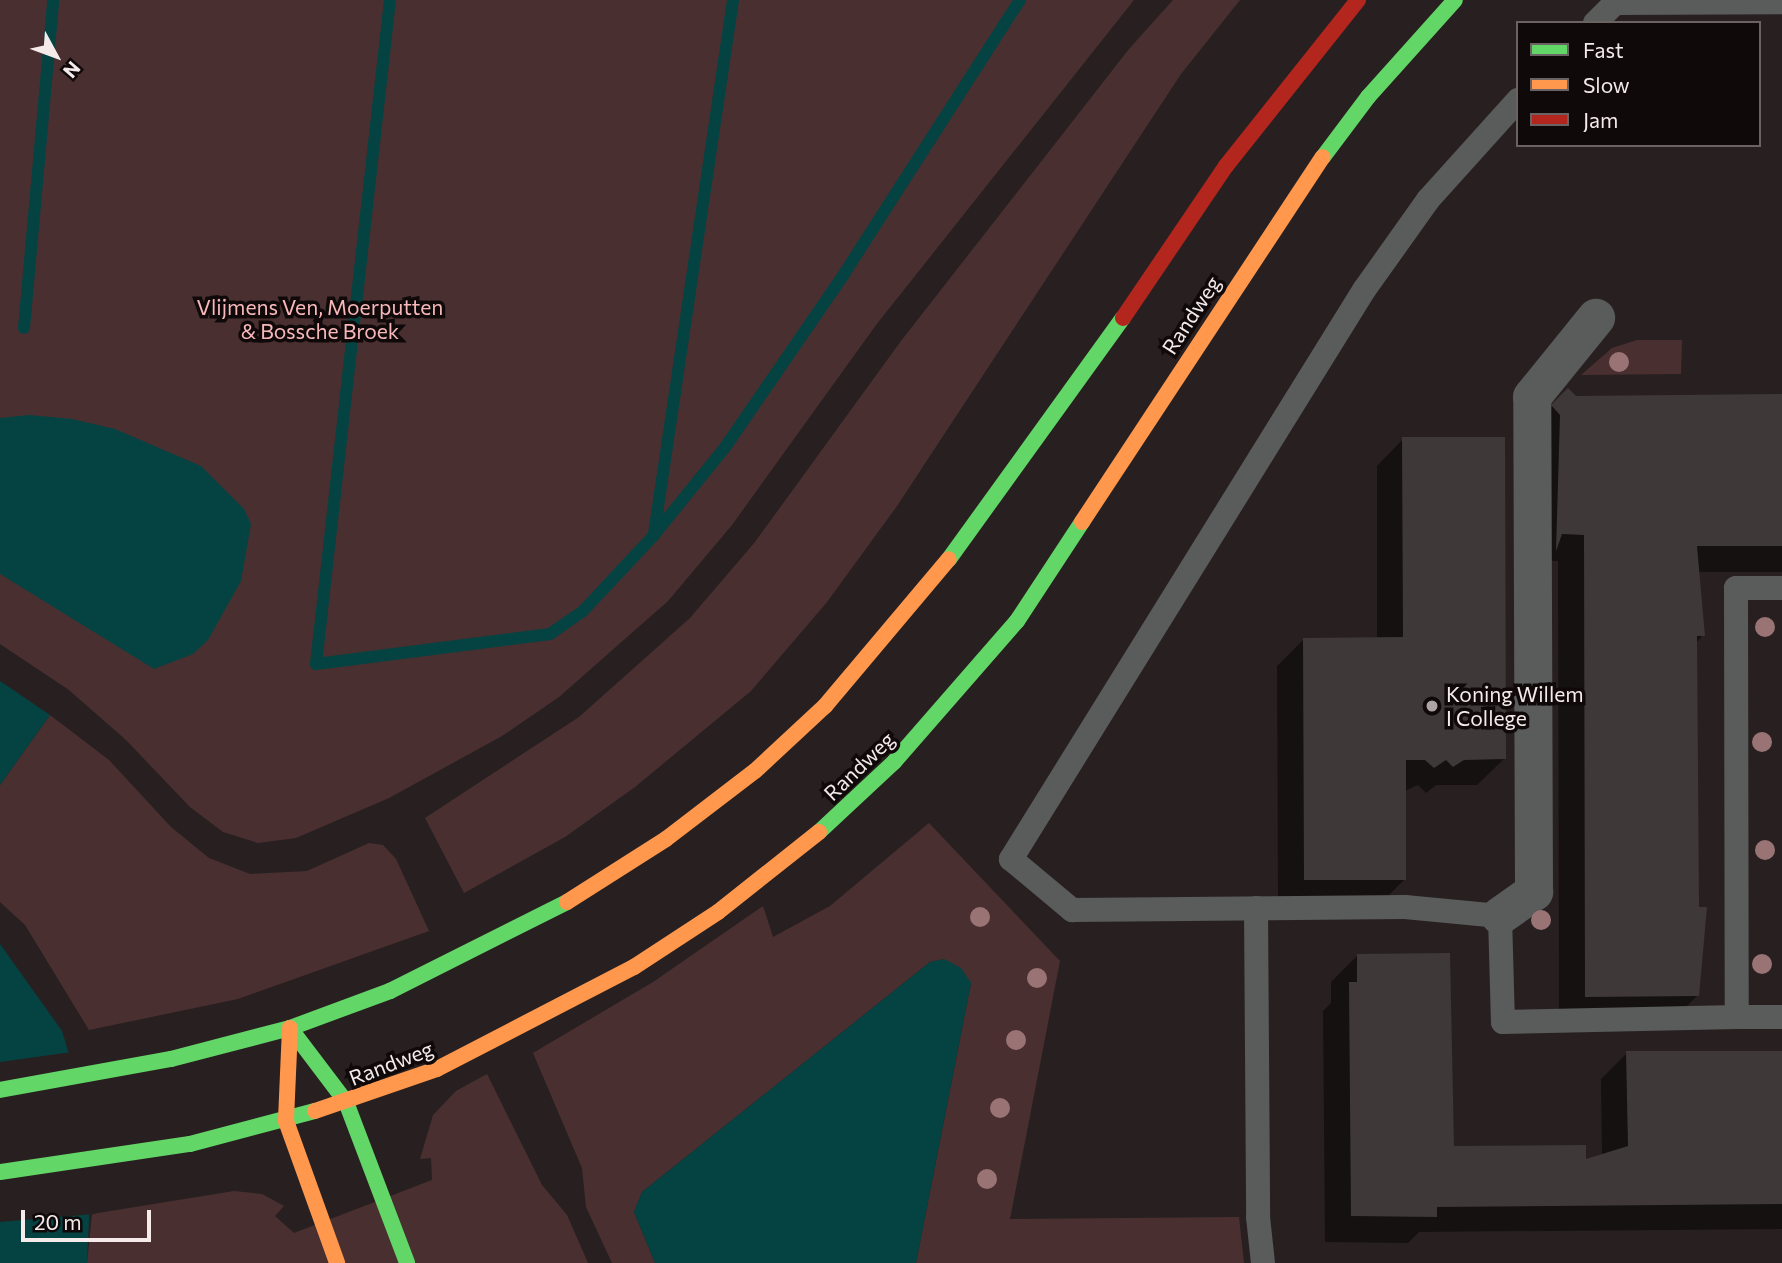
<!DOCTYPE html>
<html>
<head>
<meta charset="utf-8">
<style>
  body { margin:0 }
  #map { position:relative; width:1782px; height:1263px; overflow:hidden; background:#282020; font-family:Commissioner,sans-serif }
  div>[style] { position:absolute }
  .green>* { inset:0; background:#4a2f30 }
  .water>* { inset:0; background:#044342 }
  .pier>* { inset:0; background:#282020 }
  .shadow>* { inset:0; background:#0007 }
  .stream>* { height:12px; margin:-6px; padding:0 6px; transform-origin:6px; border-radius:6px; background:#044342 }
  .building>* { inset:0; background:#3f3838 }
  .lane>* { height:24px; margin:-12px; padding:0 12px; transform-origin:12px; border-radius:12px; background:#5a5b5b }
  .street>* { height:38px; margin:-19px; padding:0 19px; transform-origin:19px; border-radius:19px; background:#5a5b5b }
  .fast>* { height:16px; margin:-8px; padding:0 8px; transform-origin:8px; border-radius:8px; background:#63d668 }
  .slow>* { height:16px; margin:-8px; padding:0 8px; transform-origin:8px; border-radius:8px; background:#ff974d }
  .jam>* { height:16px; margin:-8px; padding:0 8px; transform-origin:8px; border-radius:8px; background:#b3261e }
  .trees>* { width:20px; height:20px; margin:-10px; border-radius:50%; background:#9a7475 }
  .dots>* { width:19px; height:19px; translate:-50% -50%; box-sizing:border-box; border:4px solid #0f0909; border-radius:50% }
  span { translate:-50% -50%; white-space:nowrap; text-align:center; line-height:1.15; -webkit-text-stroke:7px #0f0909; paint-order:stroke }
  .park-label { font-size:21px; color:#f8b8ba }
  .street-label { font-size:21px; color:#f5ebeb }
  .poi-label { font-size:21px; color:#f5ebeb }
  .left { translate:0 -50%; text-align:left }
  .legend { position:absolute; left:1516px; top:21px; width:245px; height:126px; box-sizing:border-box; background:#0f0909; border:2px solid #6b6363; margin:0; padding:9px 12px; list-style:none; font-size:21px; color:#f5ebeb }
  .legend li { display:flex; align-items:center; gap:14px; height:35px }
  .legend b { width:35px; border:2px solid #6b6363 }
  .north { position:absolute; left:21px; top:21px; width:70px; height:70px; -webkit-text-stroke:5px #0f0909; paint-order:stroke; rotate:131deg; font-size:19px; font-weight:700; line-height:28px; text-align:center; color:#f5ebeb }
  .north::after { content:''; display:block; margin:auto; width:24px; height:32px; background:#f5ebeb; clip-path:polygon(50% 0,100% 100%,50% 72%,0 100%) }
  .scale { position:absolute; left:21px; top:1210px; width:130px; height:32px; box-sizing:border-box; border:4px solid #f5ebeb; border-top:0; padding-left:9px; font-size:21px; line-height:24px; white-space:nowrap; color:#f5ebeb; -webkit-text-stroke:5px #0f0909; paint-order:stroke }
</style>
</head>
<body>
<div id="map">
  <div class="green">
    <div style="clip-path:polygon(0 0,1134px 0,876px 325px,732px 525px,668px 601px,559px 697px,502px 736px,389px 798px,296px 838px,258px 843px,223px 832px,190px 807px,126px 740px,69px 690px,0 644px)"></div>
    <div style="clip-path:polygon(1173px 0,1240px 0,1181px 74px,897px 506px,827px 602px,751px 691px,635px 787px,565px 837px,464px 893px,425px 818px,579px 717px,690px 618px,755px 542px,901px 341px,1129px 49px)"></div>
    <div style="clip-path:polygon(1637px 340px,1682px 340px,1681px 374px,1581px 375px,1612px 348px)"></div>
    <div style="clip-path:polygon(50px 715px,109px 760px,171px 827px,209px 858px,250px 874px,307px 871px,369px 843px,383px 845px,396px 859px,429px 931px,238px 999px,89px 1030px,25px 925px,0 902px,0 785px)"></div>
    <div style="clip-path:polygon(929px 823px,1060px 961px,1010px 1219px,1239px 1217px,1244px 1263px,916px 1263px,971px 983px,944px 959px,930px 962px,642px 1192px,634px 1212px,655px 1263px,612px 1263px,586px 1207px,582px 1168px,533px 1053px,653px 982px,763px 906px,773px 937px,830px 906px)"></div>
    <div style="clip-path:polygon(487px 1074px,542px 1185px,567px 1215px,588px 1263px,87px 1263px,92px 1214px,234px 1191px,262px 1194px,284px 1206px,275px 1216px,294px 1233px,432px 1180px,431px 1158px,420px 1159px,433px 1115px,456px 1091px)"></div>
  </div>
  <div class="water">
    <div style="clip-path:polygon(29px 415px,72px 419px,115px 429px,201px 466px,244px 509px,251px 524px,241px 581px,208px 640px,193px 654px,154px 669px,0 574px,0 418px)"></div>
    <div style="clip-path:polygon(0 681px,50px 715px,0 785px)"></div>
    <div style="clip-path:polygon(0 944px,62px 1031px,93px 1132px,87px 1263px,0 1263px)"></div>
    <div style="clip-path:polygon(944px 959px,961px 968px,971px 983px,916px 1263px,655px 1263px,634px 1212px,642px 1192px,930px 962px)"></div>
  </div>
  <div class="pier">
    <div style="clip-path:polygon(72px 1052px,97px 1131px,95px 1214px,0 1222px,0 1062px)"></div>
  </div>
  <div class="shadow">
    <div style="clip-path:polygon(1568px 390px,1575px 397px,1782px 396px,1782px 572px,1697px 572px,1703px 635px,1696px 643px,1698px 995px,1671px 1022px,1559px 1023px,1558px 561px,1533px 560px,1525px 433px)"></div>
    <div style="clip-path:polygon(1403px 439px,1504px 759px,1477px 785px,1436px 785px,1426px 793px,1418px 785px,1405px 791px,1405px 879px,1378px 906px,1278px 906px,1277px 666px,1304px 639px,1377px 639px,1377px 466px)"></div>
    <div style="clip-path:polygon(1357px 956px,1452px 1148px,1584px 1162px,1602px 1156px,1601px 1079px,1627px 1053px,1782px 1052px,1782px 1229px,1419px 1232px,1408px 1243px,1325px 1242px,1323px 1011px,1331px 1003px,1331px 982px)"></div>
  </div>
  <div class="stream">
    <div style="left:390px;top:0;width:668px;rotate:96.36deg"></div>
    <div style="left:316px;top:664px;width:236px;rotate:-7.3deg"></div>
    <div style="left:550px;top:634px;width:40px;rotate:-34.9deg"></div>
    <div style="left:583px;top:611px;width:104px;rotate:-46.9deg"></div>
    <div style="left:654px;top:535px;width:114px;rotate:-51deg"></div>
    <div style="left:726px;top:446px;width:209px;rotate:-55.5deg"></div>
    <div style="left:844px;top:274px;width:326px;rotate:-57.3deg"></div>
    <div style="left:24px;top:328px;width:329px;rotate:-84.9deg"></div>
    <div style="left:654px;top:534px;width:540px;rotate:-81.58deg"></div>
  </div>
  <div class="building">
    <div style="clip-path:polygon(1568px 388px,1576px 396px,1782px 394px,1782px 546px,1697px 546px,1705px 636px,1697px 636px,1699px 907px,1707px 907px,1699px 996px,1585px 997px,1584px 535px,1562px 534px,1556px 551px,1560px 415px,1551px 405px)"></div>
    <div style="clip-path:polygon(1402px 437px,1505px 437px,1506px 759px,1464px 760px,1453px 767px,1446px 760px,1434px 768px,1425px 760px,1406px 760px,1406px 880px,1304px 880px,1303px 638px,1403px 637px)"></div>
    <div style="clip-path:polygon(1450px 953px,1454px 1146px,1586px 1145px,1586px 1159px,1628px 1146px,1626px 1051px,1782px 1051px,1782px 1204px,1437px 1207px,1437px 1217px,1351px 1216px,1349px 982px,1357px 982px,1357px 954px)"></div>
  </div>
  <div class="lane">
    <div style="left:1595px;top:23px;width:28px;rotate:-45deg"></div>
    <div style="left:1615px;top:3px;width:167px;rotate:-0.3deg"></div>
    <div style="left:1518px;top:100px;width:135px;rotate:132deg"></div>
    <div style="left:1428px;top:200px;width:110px;rotate:125.4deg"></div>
    <div style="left:1364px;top:290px;width:670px;rotate:121.81deg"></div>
    <div style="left:1011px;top:859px;width:80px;rotate:39.9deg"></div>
    <div style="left:1072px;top:910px;width:333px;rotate:-0.5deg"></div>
    <div style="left:1405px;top:907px;width:95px;rotate:5.4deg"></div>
    <div style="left:1500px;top:916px;width:106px;rotate:88.4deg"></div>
    <div style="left:1503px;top:1022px;width:234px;rotate:-1.2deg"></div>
    <div style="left:1782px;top:588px;width:46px;rotate:180deg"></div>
    <div style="left:1736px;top:588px;width:429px;rotate:89.9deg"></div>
    <div style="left:1737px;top:1017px;width:45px"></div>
    <div style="left:1256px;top:908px;width:309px;rotate:89.6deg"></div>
    <div style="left:1258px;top:1217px;width:46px;rotate:83.8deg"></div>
  </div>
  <div class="street">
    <div style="left:1500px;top:916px;width:42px;rotate:-35.2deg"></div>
    <div style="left:1534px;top:892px;width:495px;rotate:-90.2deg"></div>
    <div style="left:1532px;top:397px;width:102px;rotate:-51deg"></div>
  </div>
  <div class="fast">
    <div style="left:1323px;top:157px;width:75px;rotate:-53.1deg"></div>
    <div style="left:1368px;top:97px;width:130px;rotate:-48.1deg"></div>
    <div style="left:949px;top:559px;width:297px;rotate:-54.2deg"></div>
    <div style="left:819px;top:832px;width:103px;rotate:-43deg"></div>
    <div style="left:894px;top:762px;width:187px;rotate:-48.9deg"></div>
    <div style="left:1017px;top:621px;width:118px;rotate:-56.7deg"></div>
    <div style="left:290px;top:1028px;width:93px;rotate:52.9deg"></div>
    <div style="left:346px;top:1102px;width:172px;rotate:69.2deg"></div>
    <div style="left:0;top:1090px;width:174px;rotate:-10.3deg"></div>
    <div style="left:171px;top:1059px;width:123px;rotate:-14.6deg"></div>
    <div style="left:290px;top:1028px;width:107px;rotate:-20.3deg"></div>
    <div style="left:390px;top:991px;width:198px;rotate:-26.7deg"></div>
    <div style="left:0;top:1172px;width:192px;rotate:-8.4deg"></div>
    <div style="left:190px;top:1144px;width:129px;rotate:-14.8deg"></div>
  </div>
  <div class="slow">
    <div style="left:1082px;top:522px;width:437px;rotate:-56.6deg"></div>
    <div style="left:567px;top:902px;width:117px;rotate:-32.5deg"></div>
    <div style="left:666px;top:839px;width:112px;rotate:-37.4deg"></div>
    <div style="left:755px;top:771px;width:96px;rotate:-42.9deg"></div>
    <div style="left:825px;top:706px;width:192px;rotate:-49.9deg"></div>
    <div style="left:290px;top:1028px;width:93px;rotate:92.5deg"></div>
    <div style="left:286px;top:1121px;width:151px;rotate:70.2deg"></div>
    <div style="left:315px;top:1111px;width:129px;rotate:-19deg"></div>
    <div style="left:437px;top:1069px;width:222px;rotate:-27.4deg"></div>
    <div style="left:634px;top:967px;width:100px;rotate:-33.2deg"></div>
    <div style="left:718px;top:912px;width:129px;rotate:-38.4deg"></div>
  </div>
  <div class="jam">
    <div style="left:1123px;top:318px;width:184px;rotate:-55.9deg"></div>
    <div style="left:1226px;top:166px;width:212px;rotate:-51.5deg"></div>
  </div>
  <div class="trees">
    <div style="left:1619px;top:362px"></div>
    <div style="left:1765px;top:627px"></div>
    <div style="left:1762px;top:742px"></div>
    <div style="left:1765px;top:850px"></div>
    <div style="left:980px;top:917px"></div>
    <div style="left:1541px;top:920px"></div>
    <div style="left:1762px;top:964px"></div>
    <div style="left:1037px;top:978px"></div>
    <div style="left:1016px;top:1040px"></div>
    <div style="left:1000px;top:1108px"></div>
    <div style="left:987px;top:1179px"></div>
  </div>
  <div class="dots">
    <div style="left:1432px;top:706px;background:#ada4a4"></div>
  </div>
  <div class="park-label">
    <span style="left:320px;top:319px">Vlijmens Ven, Moerputten<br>&amp; Bossche Broek</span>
  </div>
  <div class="street-label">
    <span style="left:1191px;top:315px;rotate:-57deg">Randweg</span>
    <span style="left:859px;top:766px;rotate:-44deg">Randweg</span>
    <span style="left:391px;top:1063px;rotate:-21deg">Randweg</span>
  </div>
  <div class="poi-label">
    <span class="left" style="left:1446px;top:706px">Koning Willem<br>I College</span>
  </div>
  <ul class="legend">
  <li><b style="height:9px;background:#63d668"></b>Fast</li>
  <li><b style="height:9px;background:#ff974d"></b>Slow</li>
  <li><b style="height:9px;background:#b3261e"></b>Jam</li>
  </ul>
  <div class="north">N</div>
  <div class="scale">20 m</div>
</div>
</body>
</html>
